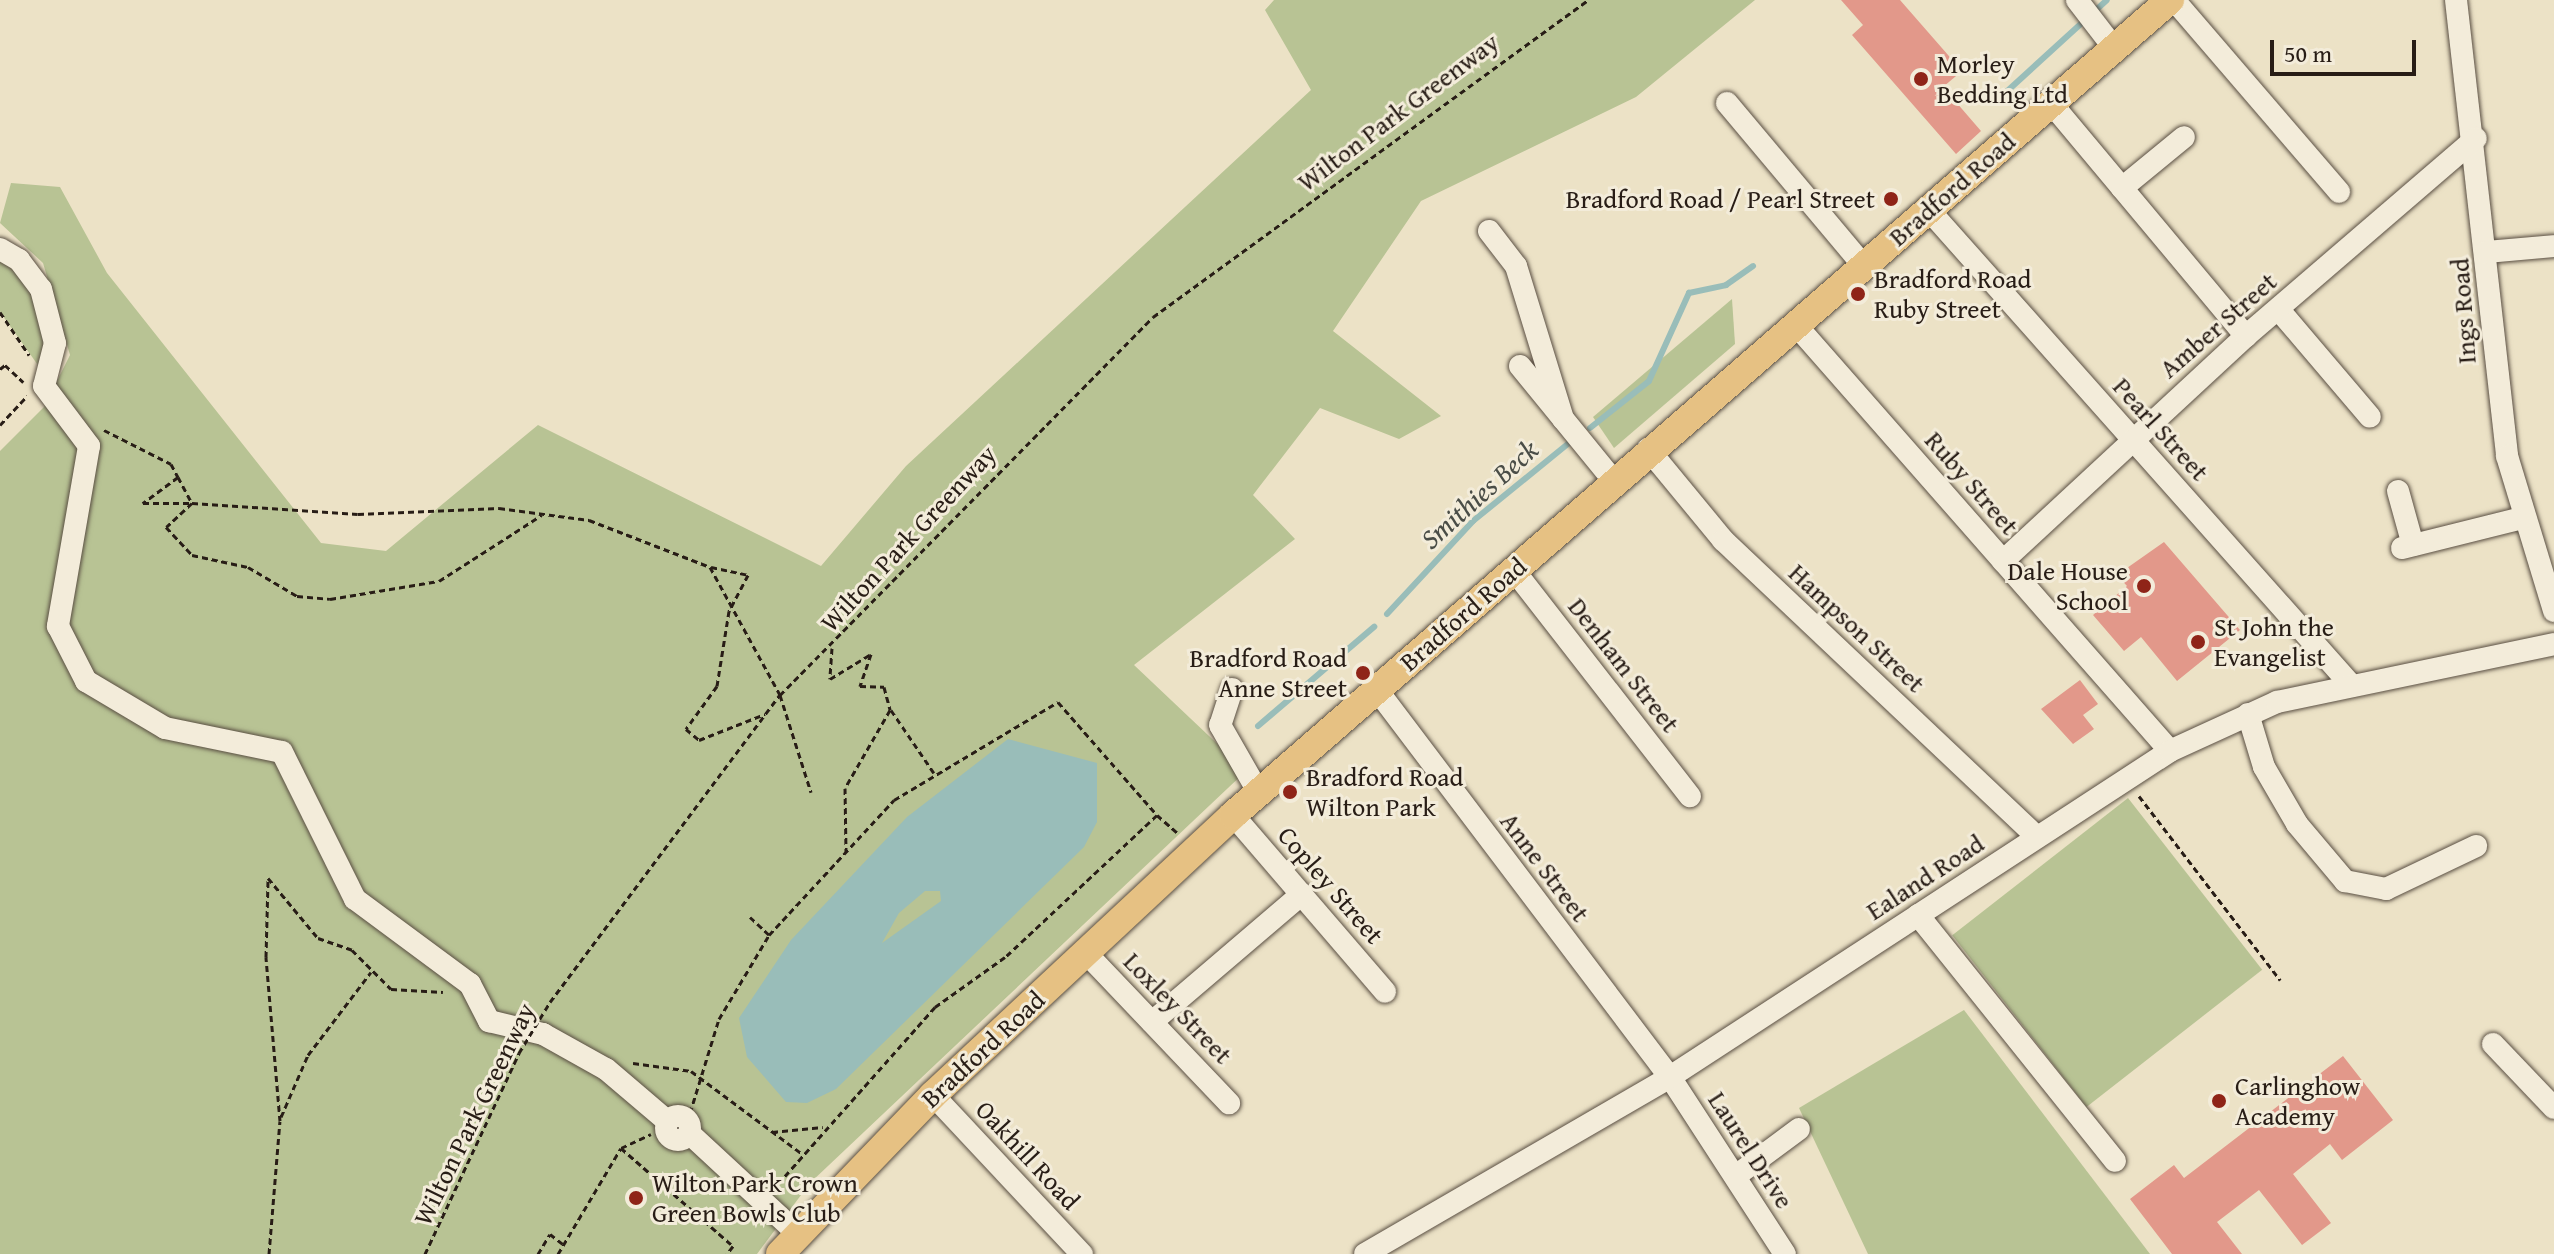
<!DOCTYPE html>
<html>
<head>
<meta charset="utf-8">
<style>
  body { margin:0 }
  #map { position:relative; width:2554px; height:1254px; overflow:hidden; background:#ece2c6; font-family:"Gentium Book Plus",serif }
  div>[style] { position:absolute }
  .green>* { inset:0; background:#b8c394; transform-origin:0 0 }
  .water>* { inset:0; background:#99bdb9 }
  .stream>* { height:6px; margin:-3px; padding:0 3px; transform-origin:3px; border-radius:3px; background:#99bdb9 }
  .building>* { inset:0; background:#e2988a }
  .path>* { height:3px; margin-top:-1.5px; transform-origin:0; background:repeating-linear-gradient(90deg,#281d16 0 6px,transparent 0 10px) }
  .roads { filter:drop-shadow(0 0 2px #594e42) drop-shadow(0 0 2px #594e42) }
  .minor>* { height:22px; margin:-11px; padding:0 11px; transform-origin:11px; border-radius:11px; background:#f3ecda }
  .minor>.ring { margin:-11px; padding:0; box-sizing:content-box; background:none; border:22px solid #f3ecda; border-radius:50% }
  .major>* { height:28px; margin:-14px; padding:0 14px; transform-origin:14px; border-radius:14px; background:#e6c183 }
  .path-bridge>* { height:3px; margin-top:-1.5px; transform-origin:0; background:repeating-linear-gradient(90deg,#281d16 0 6px,transparent 0 10px) }
  .dots>* { width:22px; height:22px; translate:-50% -50%; box-sizing:border-box; border:4px solid #f3ecda; border-radius:50% }
  span { translate:-50% -50%; white-space:nowrap; text-align:center; line-height:1.15; -webkit-text-stroke:6px #f3ecda; paint-order:stroke }
  .poi-label { font-size:26px; color:#281d16 }
  .left { translate:0 -50%; text-align:left }
  .right { translate:-100% -50%; text-align:right }
  .street-label { font-size:26px; color:#281d16 }
  .water-label { font-size:28px; color:#4a4d47; font-style:italic }
  .scale { position:absolute; left:2270px; top:40px; width:146px; height:36px; box-sizing:border-box; border:4px solid #281d16; border-top:0; padding-left:10px; font-size:24px; line-height:28px; white-space:nowrap; color:#281d16; -webkit-text-stroke:6px #f3ecda; paint-order:stroke }
</style>
</head>
<body>
<div id="map">
  <div class="green">
    <div style="clip-path:polygon(1274px 0,1755px 0,1636px 97px,1421px 201px,1333px 331px,1441px 416px,1399px 439px,1320px 408px,1253px 495px,1295px 539px,1134px 665px,1246px 771px,810px 1183px,757px 1254px,0 1254px,0 451px,44px 407px,70px 355px,43px 263px,0 223px,11px 183px,60px 187px,107px 273px,321px 543px,386px 551px,538px 425px,821px 566px,906px 466px,1311px 90px,1265px 10px)"></div>
    <div style="clip-path:polygon(0 249px,19px 260px,55px 343px,40px 368px,0 312px)"></div>
    <div style="clip-path:polygon(1732px 299px,1735px 344px,1614px 448px,1593px 417px)"></div>
    <div style="left:2128px;top:798px;width:218px;height:223px;rotate:52deg"></div>
    <div style="clip-path:polygon(1964px 1010px,2150px 1254px,1868px 1254px,1799px 1108px)"></div>
  </div>
  <div class="water">
    <div style="clip-path:polygon(evenodd,1008px 739px,1097px 763px,1097px 822px,1084px 847px,836px 1089px,807px 1103px,786px 1102px,747px 1057px,739px 1018px,791px 940px,907px 817px,1008px 739px,925px 891px,940px 891px,941px 901px,882px 943px,899px 913px,925px 891px)"></div>
  </div>
  <div class="stream">
    <div style="left:2004px;top:94px;width:139px;rotate:-42.4deg"></div>
    <div style="left:1590px;top:428px;width:75px;rotate:-38.5deg"></div>
    <div style="left:1649px;top:381px;width:97px;rotate:-65.6deg"></div>
    <div style="left:1689px;top:293px;width:38px;rotate:-12deg"></div>
    <div style="left:1726px;top:285px;width:33px;rotate:-35deg"></div>
    <div style="left:1387px;top:614px;width:127px;rotate:-47.2deg"></div>
    <div style="left:1473px;top:521px;width:124px;rotate:-39.1deg"></div>
    <div style="left:1258px;top:726px;width:153px;rotate:-40.5deg"></div>
  </div>
  <div class="building">
    <div style="clip-path:polygon(1841px 0,1900px 0,1962px 71px,1943px 87px,1981px 131px,1956px 154px,1852px 35px,1863px 25px)"></div>
    <div style="clip-path:polygon(2164px 542px,2240px 630px,2177px 681px,2141px 637px,2124px 651px,2093px 615px,2127px 586px,2117px 575px)"></div>
    <div style="clip-path:polygon(2080px 680px,2098px 704px,2083px 715px,2094px 729px,2073px 744px,2041px 709px)"></div>
    <div style="clip-path:polygon(2343px 1056px,2393px 1120px,2342px 1160px,2330px 1144px,2293px 1174px,2331px 1223px,2302px 1245px,2259px 1190px,2217px 1222px,2242px 1254px,2172px 1254px,2130px 1199px,2174px 1165px,2184px 1178px)"></div>
  </div>
  <div class="path">
    <div style="left:0;top:312px;width:52px;rotate:56deg"></div>
    <div style="left:0;top:369px;width:6px;rotate:-39deg"></div>
    <div style="left:5px;top:365px;width:25px;rotate:43deg"></div>
    <div style="left:0;top:425px;width:40px;rotate:-47deg"></div>
    <div style="left:104px;top:430px;width:75px;rotate:26.9deg"></div>
    <div style="left:171px;top:464px;width:15px;rotate:62deg"></div>
    <div style="left:178px;top:477px;width:44px;rotate:143.4deg"></div>
    <div style="left:143px;top:503px;width:49px"></div>
    <div style="left:192px;top:503px;width:35px;rotate:137deg"></div>
    <div style="left:166px;top:527px;width:38px;rotate:47deg"></div>
    <div style="left:192px;top:555px;width:57px;rotate:12.1deg"></div>
    <div style="left:248px;top:567px;width:57px;rotate:30.6deg"></div>
    <div style="left:297px;top:596px;width:33px;rotate:5deg"></div>
    <div style="left:330px;top:599px;width:110px;rotate:-9.4deg"></div>
    <div style="left:439px;top:581px;width:122px;rotate:-32.7deg"></div>
    <div style="left:178px;top:477px;width:30px;rotate:62deg"></div>
    <div style="left:192px;top:503px;width:166px;rotate:3.8deg"></div>
    <div style="left:358px;top:514px;width:141px;rotate:-2.4deg"></div>
    <div style="left:499px;top:508px;width:91px;rotate:7.6deg"></div>
    <div style="left:589px;top:520px;width:130px;rotate:21.2deg"></div>
    <div style="left:710px;top:567px;width:146px;rotate:61.3deg"></div>
    <div style="left:780px;top:695px;width:102px;rotate:72.3deg"></div>
    <div style="left:711px;top:567px;width:38px;rotate:12deg"></div>
    <div style="left:748px;top:575px;width:41px;rotate:117.8deg"></div>
    <div style="left:729px;top:611px;width:76px;rotate:99.1deg"></div>
    <div style="left:717px;top:686px;width:53px;rotate:125.8deg"></div>
    <div style="left:686px;top:729px;width:17px;rotate:40deg"></div>
    <div style="left:699px;top:740px;width:71px;rotate:-21.5deg"></div>
    <div style="left:832px;top:648px;width:31px;rotate:94deg"></div>
    <div style="left:830px;top:679px;width:48px;rotate:-31.4deg"></div>
    <div style="left:871px;top:654px;width:34px;rotate:109deg"></div>
    <div style="left:860px;top:686px;width:24px;rotate:2deg"></div>
    <div style="left:884px;top:687px;width:24px;rotate:75deg"></div>
    <div style="left:890px;top:710px;width:90px;rotate:120deg"></div>
    <div style="left:845px;top:788px;width:64px;rotate:89.1deg"></div>
    <div style="left:891px;top:710px;width:76px;rotate:55.7deg"></div>
    <div style="left:2139px;top:796px;width:232px;rotate:52.5deg"></div>
    <div style="left:1157px;top:815px;width:29px;rotate:41deg"></div>
    <div style="left:750px;top:917px;width:26px;rotate:43deg"></div>
    <div style="left:550px;top:1002px;width:384px;rotate:-53.2deg"></div>
    <div style="left:780px;top:695px;width:531px;rotate:-45.38deg"></div>
    <div style="left:1153px;top:317px;width:538px;rotate:-36.08deg"></div>
    <div style="left:633px;top:1063px;width:59px;rotate:7.9deg"></div>
    <div style="left:691px;top:1071px;width:137px;rotate:36.7deg"></div>
    <div style="left:690px;top:1113px;width:98px;rotate:-72.9deg"></div>
    <div style="left:719px;top:1019px;width:98px;rotate:-59.2deg"></div>
    <div style="left:769px;top:935px;width:184px;rotate:-47.2deg"></div>
    <div style="left:894px;top:800px;width:191px;rotate:-30.9deg"></div>
    <div style="left:1058px;top:702px;width:150px;rotate:48.8deg"></div>
    <div style="left:1157px;top:815px;width:208px;rotate:136.9deg"></div>
    <div style="left:1005px;top:957px;width:86px;rotate:144.5deg"></div>
    <div style="left:935px;top:1007px;width:241px;rotate:131.6deg"></div>
    <div style="left:281px;top:1117px;width:68px;rotate:-66.5deg"></div>
    <div style="left:308px;top:1055px;width:104px;rotate:-52.8deg"></div>
    <div style="left:772px;top:1132px;width:51px;rotate:-5.6deg"></div>
    <div style="left:621px;top:1148px;width:149px;rotate:41.2deg"></div>
    <div style="left:733px;top:1246px;width:10px;rotate:127deg"></div>
    <div style="left:269px;top:1254px;width:133px;rotate:-85.3deg"></div>
    <div style="left:280px;top:1121px;width:165px;rotate:-94.9deg"></div>
    <div style="left:266px;top:957px;width:79px;rotate:-88.5deg"></div>
    <div style="left:268px;top:878px;width:78px;rotate:50.2deg"></div>
    <div style="left:318px;top:938px;width:36px;rotate:19deg"></div>
    <div style="left:352px;top:950px;width:55px;rotate:45deg"></div>
    <div style="left:391px;top:989px;width:52px;rotate:3.3deg"></div>
    <div style="left:425px;top:1254px;width:222px;rotate:-64.9deg"></div>
    <div style="left:538px;top:1254px;width:23px;rotate:-59deg"></div>
    <div style="left:550px;top:1234px;width:16px;rotate:38deg"></div>
    <div style="left:558px;top:1254px;width:123px;rotate:-59.3deg"></div>
    <div style="left:621px;top:1148px;width:33px;rotate:-25deg"></div>
  </div>
  <div class="roads">
    <div class="minor">
      <div style="left:2077px;top:0;width:61px;rotate:52.4deg"></div>
      <div style="left:2174px;top:0;width:253px;rotate:49.3deg"></div>
      <div style="left:2456px;top:0;width:459px;rotate:83.6deg"></div>
      <div style="left:2507px;top:456px;width:162px;rotate:73.1deg"></div>
      <div style="left:1727px;top:103px;width:212px;rotate:50deg"></div>
      <div style="left:2051px;top:103px;width:304px;rotate:50.1deg"></div>
      <div style="left:2122px;top:188px;width:80px;rotate:-39.4deg"></div>
      <div style="left:1928px;top:209px;width:638px;rotate:48.37deg"></div>
      <div style="left:1489px;top:231px;width:44px;rotate:52.4deg"></div>
      <div style="left:1516px;top:266px;width:160px;rotate:72.9deg"></div>
      <div style="left:0;top:249px;width:22px;rotate:30deg"></div>
      <div style="left:19px;top:260px;width:36px;rotate:53deg"></div>
      <div style="left:41px;top:289px;width:56px;rotate:75.5deg"></div>
      <div style="left:55px;top:343px;width:44px;rotate:104.3deg"></div>
      <div style="left:44px;top:386px;width:75px;rotate:53.1deg"></div>
      <div style="left:89px;top:446px;width:183px;rotate:99.8deg"></div>
      <div style="left:58px;top:626px;width:62px;rotate:63deg"></div>
      <div style="left:86px;top:681px;width:92px;rotate:30.7deg"></div>
      <div style="left:165px;top:728px;width:119px;rotate:11.6deg"></div>
      <div style="left:282px;top:752px;width:164px;rotate:63.6deg"></div>
      <div style="left:355px;top:899px;width:143px;rotate:36.5deg"></div>
      <div style="left:470px;top:984px;width:42px;rotate:62.8deg"></div>
      <div style="left:489px;top:1021px;width:56px;rotate:13.5deg"></div>
      <div style="left:543px;top:1034px;width:72px;rotate:29.1deg"></div>
      <div style="left:606px;top:1069px;width:80px;rotate:40.4deg"></div>
      <div style="left:2486px;top:252px;width:68px;rotate:-5deg"></div>
      <div style="left:2279px;top:310px;width:140px;rotate:49.6deg"></div>
      <div style="left:1795px;top:324px;width:568px;rotate:48.71deg"></div>
      <div style="left:1520px;top:366px;width:147px;rotate:50.8deg"></div>
      <div style="left:1648px;top:449px;width:118px;rotate:50.5deg"></div>
      <div style="left:1723px;top:540px;width:432px;rotate:43.4deg"></div>
      <div style="left:2398px;top:491px;width:56px;rotate:74.5deg"></div>
      <div style="left:2402px;top:548px;width:124px;rotate:-14deg"></div>
      <div style="left:2003px;top:561px;width:331px;rotate:-42.8deg"></div>
      <div style="left:2246px;top:336px;width:303px;rotate:-40.7deg"></div>
      <div style="left:1513px;top:569px;width:288px;rotate:52.1deg"></div>
      <div style="left:1232px;top:689px;width:38px;rotate:108deg"></div>
      <div style="left:1220px;top:725px;width:78px;rotate:60.2deg"></div>
      <div style="left:1377px;top:690px;width:485px;rotate:52.9deg"></div>
      <div style="left:1670px;top:1077px;width:211px;rotate:57deg"></div>
      <div style="left:2248px;top:714px;width:55px;rotate:73.2deg"></div>
      <div style="left:2264px;top:767px;width:66px;rotate:59.9deg"></div>
      <div style="left:2297px;top:824px;width:75px;rotate:49.9deg"></div>
      <div style="left:2345px;top:881px;width:42px;rotate:11deg"></div>
      <div style="left:2386px;top:889px;width:100px;rotate:-25.5deg"></div>
      <div style="left:1233px;top:815px;width:233px;rotate:49.3deg"></div>
      <div style="left:1918px;top:915px;width:315px;rotate:51.3deg"></div>
      <div style="left:1085px;top:952px;width:209px;rotate:46.4deg"></div>
      <div style="left:1152px;top:1022px;width:197px;rotate:-40.5deg"></div>
      <div style="left:2493px;top:1044px;width:88px;rotate:46.4deg"></div>
      <div style="left:933px;top:1095px;width:218px;rotate:46.9deg"></div>
      <div class="ring" style="left:666px;top:1116px;width:2px;height:2px"></div>
      <div style="left:689px;top:1133px;width:147px;rotate:42.8deg"></div>
      <div style="left:1737px;top:1175px;width:77px;rotate:-36.6deg"></div>
      <div style="left:1365px;top:1254px;width:353px;rotate:-30.1deg"></div>
      <div style="left:1670px;top:1077px;width:597px;rotate:-33.1deg"></div>
      <div style="left:2170px;top:751px;width:118px;rotate:-24.6deg"></div>
      <div style="left:2277px;top:702px;width:283px;rotate:-11.8deg"></div>
    </div>
    <div class="major">
      <div style="left:780px;top:1254px;width:221px;rotate:-46.1deg"></div>
      <div style="left:933px;top:1095px;width:410px;rotate:-43deg"></div>
      <div style="left:1233px;top:815px;width:1242px;rotate:-41.02deg"></div>
    </div>
  </div>
  <div class="path-bridge">
    <div style="left:519px;top:1053px;width:60px;rotate:-58.7deg"></div>
  </div>
  <div class="dots">
    <div style="left:1921px;top:79px;background:#8f2418"></div>
    <div style="left:1891px;top:199px;background:#8f2418"></div>
    <div style="left:1858px;top:294px;background:#8f2418"></div>
    <div style="left:2144px;top:586px;background:#8f2418"></div>
    <div style="left:2198px;top:642px;background:#8f2418"></div>
    <div style="left:1363px;top:673px;background:#8f2418"></div>
    <div style="left:1290px;top:792px;background:#8f2418"></div>
    <div style="left:2219px;top:1101px;background:#8f2418"></div>
    <div style="left:636px;top:1198px;background:#8f2418"></div>
  </div>
  <div class="poi-label">
    <span class="left" style="left:1937px;top:79px">Morley<br>Bedding Ltd</span>
    <span class="right" style="left:1875px;top:199px">Bradford Road / Pearl Street</span>
    <span class="left" style="left:1874px;top:294px">Bradford Road<br>Ruby Street</span>
    <span class="right" style="left:2128px;top:586px">Dale House<br>School</span>
    <span class="left" style="left:2214px;top:642px">St John the<br>Evangelist</span>
    <span class="right" style="left:1347px;top:673px">Bradford Road<br>Anne Street</span>
    <span class="left" style="left:1306px;top:792px">Bradford Road<br>Wilton Park</span>
    <span class="left" style="left:2235px;top:1101px">Carlinghow<br>Academy</span>
    <span class="left" style="left:652px;top:1198px">Wilton Park Crown<br>Green Bowls Club</span>
  </div>
  <div class="street-label">
    <span style="left:1398px;top:112px;rotate:-37deg">Wilton Park Greenway</span>
    <span style="left:1952px;top:189px;rotate:-41deg">Bradford Road</span>
    <span style="left:2463px;top:311px;rotate:-94deg">Ings Road</span>
    <span style="left:2218px;top:325px;rotate:-41deg">Amber Street</span>
    <span style="left:2161px;top:429px;rotate:48deg">Pearl Street</span>
    <span style="left:1972px;top:483px;rotate:49deg">Ruby Street</span>
    <span style="left:908px;top:538px;rotate:-47deg">Wilton Park Greenway</span>
    <span style="left:1463px;top:614px;rotate:-41deg">Bradford Road</span>
    <span style="left:1857px;top:628px;rotate:43deg">Hampson Street</span>
    <span style="left:1624px;top:665px;rotate:52deg">Denham Street</span>
    <span style="left:1545px;top:867px;rotate:53deg">Anne Street</span>
    <span style="left:1925px;top:877px;rotate:-33deg">Ealand Road</span>
    <span style="left:1331px;top:885px;rotate:49deg">Copley Street</span>
    <span style="left:1178px;top:1008px;rotate:46deg">Loxley Street</span>
    <span style="left:983px;top:1049px;rotate:-43deg">Bradford Road</span>
    <span style="left:474px;top:1114px;rotate:-64deg">Wilton Park Greenway</span>
    <span style="left:1751px;top:1150px;rotate:57deg">Laurel Drive</span>
    <span style="left:1028px;top:1155px;rotate:47deg">Oakhill Road</span>
  </div>
  <div class="water-label">
    <span style="left:1479px;top:494px;rotate:-42deg">Smithies Beck</span>
  </div>
  <div class="scale">50 m</div>
</div>
</body>
</html>
